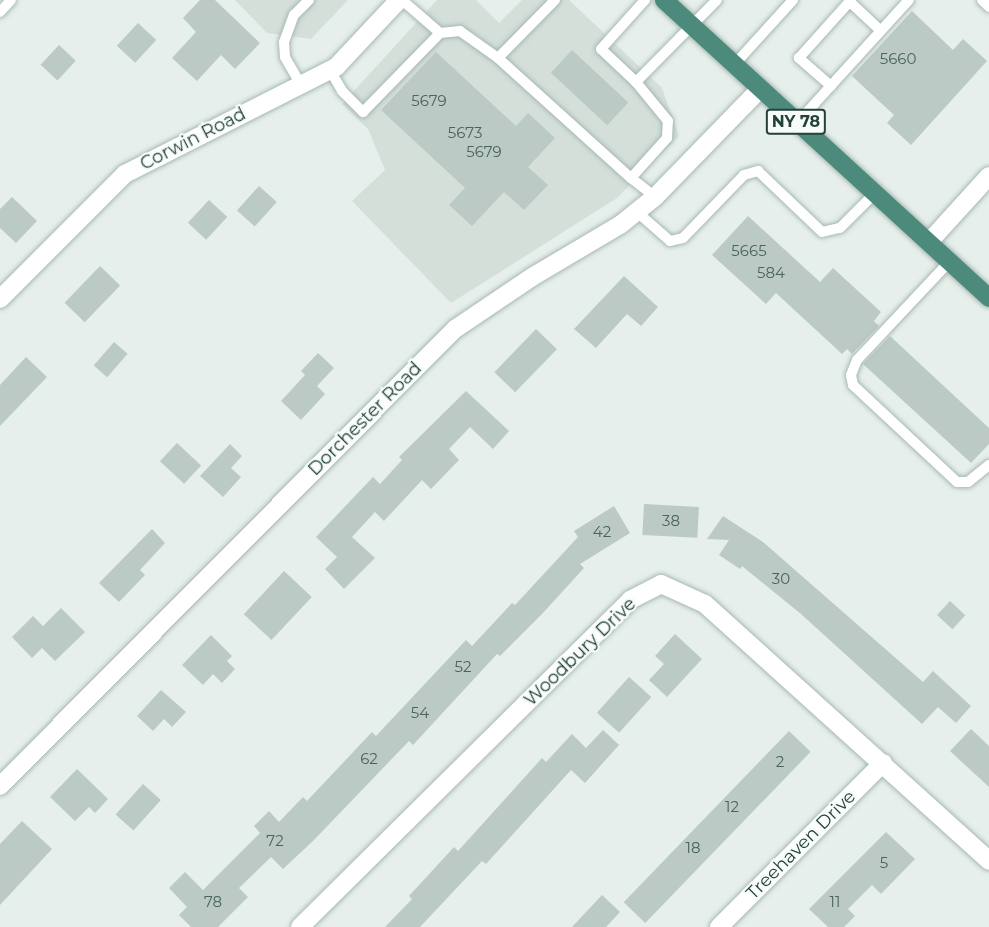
<!DOCTYPE html>
<html>
<head>
<meta charset="utf-8">
<style>
  body { margin:0 }
  #map { position:relative; width:989px; height:927px; overflow:hidden; background:#e6efeb; font-family:Montserrat,sans-serif }
  div>[style] { position:absolute }
  .built>* { inset:0; background:#d4dfda }
  .building>* { inset:0; background:#bbcac4; transform-origin:0 0 }
  .roads { filter:drop-shadow(0 0 2px #a8b8b2) drop-shadow(0 0 2px #a8b8b2) }
  .service>* { height:10px; margin:-5px; padding:0 5px; transform-origin:5px; border-radius:5px; background:#fff }
  .minor>* { height:18px; margin:-9px; padding:0 9px; transform-origin:9px; border-radius:9px; background:#fff }
  .trunk>* { height:18px; margin:-9px; padding:0 9px; transform-origin:9px; border-radius:9px; background:#4c8a7c }
  span { translate:-50% -50%; white-space:nowrap; text-align:center; line-height:1.15; -webkit-text-stroke:4.5px #f7fbf9; paint-order:stroke }
  .number-label { font-size:15px; color:#4a645c }
  .number-label span { -webkit-text-stroke-width:0 }
  .shield-label span { padding:2px 4px; background:#f7fbf9; border:2px solid; border-radius:4px; -webkit-text-stroke-width:0 }
  .shield-label { font-size:16px; color:#24423a; font-weight:700 }
  .street-label { font-size:18px; color:#24423a }
</style>
</head>
<body>
<div id="map">
  <div class="built">
    <div style="clip-path:polygon(235px 0,348px 0,311px 39px,267px 33px)"></div>
    <div style="clip-path:polygon(437px 0,476px 0,499px 23px,522px 0,569px 0,662px 88px,679px 136px,617px 198px,451px 303px,352px 201px,385px 170px,368px 129px,342px 104px)"></div>
  </div>
  <div class="building">
    <div style="clip-path:polygon(200px 0,215px 0,260px 43px,235px 69px,221px 55px,197px 81px,172px 58px,196px 32px,183px 18px)"></div>
    <div style="clip-path:polygon(912px 11px,953px 50px,963px 39px,987px 61px,911px 145px,887px 123px,894px 115px,852px 76px)"></div>
    <div style="left:138px;top:23px;width:25px;height:31px;rotate:43deg"></div>
    <div style="left:59px;top:45px;width:23px;height:27px;rotate:43deg"></div>
    <div style="left:572px;top:50px;width:77px;height:31px;rotate:43deg"></div>
    <div style="clip-path:polygon(436px 52px,516px 126px,528px 113px,555px 138px,528px 167px,548px 185px,524px 210px,504px 192px,472px 226px,449px 205px,465px 188px,381px 110px)"></div>
    <div style="left:259px;top:186px;width:24px;height:33px;rotate:42deg"></div>
    <div style="clip-path:polygon(12px 197px,37px 221px,16px 243px,0 228px,0 209px)"></div>
    <div style="left:209px;top:200px;width:25px;height:31px;rotate:43deg"></div>
    <div style="clip-path:polygon(748px 216px,820px 282px,833px 268px,881px 312px,874px 321px,879px 326px,852px 354px,847px 349px,842px 354px,776px 293px,766px 304px,712px 255px)"></div>
    <div style="left:100px;top:266px;width:28px;height:51px;rotate:44deg"></div>
    <div style="clip-path:polygon(624px 276px,658px 307px,641px 326px,627px 314px,596px 348px,574px 329px)"></div>
    <div style="left:536px;top:329px;width:29px;height:60px;rotate:44deg"></div>
    <div style="clip-path:polygon(890px 336px,989px 428px,989px 444px,971px 463px,863px 364px)"></div>
    <div style="left:114px;top:342px;width:18px;height:31px;rotate:41deg"></div>
    <div style="clip-path:polygon(318px 353px,334px 368px,317px 386px,325px 394px,301px 420px,281px 401px,305px 375px,301px 371px)"></div>
    <div style="clip-path:polygon(26px 357px,47px 377px,0 426px,0 385px)"></div>
    <div style="clip-path:polygon(466px 391px,509px 431px,493px 449px,470px 427px,449px 449px,459px 460px,431px 489px,422px 480px,384px 521px,375px 512px,352px 537px,375px 558px,344px 589px,325px 569px,337px 557px,316px 537px,373px 477px,380px 484px,402px 460px,399px 457px)"></div>
    <div style="left:177px;top:443px;width:33px;height:25px;rotate:43deg"></div>
    <div style="clip-path:polygon(230px 444px,242px 456px,231px 468px,241px 477px,223px 497px,200px 476px)"></div>
    <div style="left:644px;top:504px;width:55px;height:31px;rotate:3deg"></div>
    <div style="clip-path:polygon(614px 506px,630px 533px,580px 564px,584px 568px,542px 614px,500px 656px,497px 654px,413px 745px,409px 741px,313px 841px,283px 869px,271px 857px,239px 888px,248px 897px,218px 927px,191px 927px,179px 915px,187px 907px,169px 888px,185px 872px,203px 890px,260px 833px,254px 826px,269px 811px,279px 822px,303px 797px,307px 801px,372px 732px,376px 736px,466px 640px,472px 646px,512px 603px,515px 605px,578px 537px,574px 531px)"></div>
    <div style="clip-path:polygon(723px 516px,763px 542px,923px 682px,933px 671px,971px 706px,956px 723px,938px 707px,922px 724px,801px 614px,742px 566px,740px 569px,719px 555px,729px 540px,707px 539px)"></div>
    <div style="clip-path:polygon(152px 529px,165px 543px,140px 570px,145px 575px,119px 602px,99px 583px)"></div>
    <div style="left:284px;top:571px;width:38px;height:59px;rotate:43deg"></div>
    <div style="left:950px;top:601px;width:21px;height:19px;rotate:43deg"></div>
    <div style="clip-path:polygon(61px 608px,85px 632px,55px 661px,42px 648px,32px 658px,12px 637px,33px 616px,43px 626px)"></div>
    <div style="clip-path:polygon(675px 634px,702px 659px,667px 697px,649px 680px,664px 664px,655px 656px)"></div>
    <div style="clip-path:polygon(211px 635px,232px 656px,227px 661px,235px 669px,222px 683px,213px 674px,203px 685px,182px 665px)"></div>
    <div style="left:629px;top:677px;width:30px;height:48px;rotate:42deg"></div>
    <div style="clip-path:polygon(161px 690px,186px 712px,172px 727px,164px 719px,153px 731px,137px 716px)"></div>
    <div style="clip-path:polygon(971px 729px,989px 746px,989px 787px,950px 751px)"></div>
    <div style="clip-path:polygon(603px 730px,619px 745px,585px 783px,571px 770px,486px 864px,482px 861px,420px 927px,385px 927px,412px 899px,409px 896px,454px 847px,458px 851px,542px 758px,546px 762px,572px 734px,586px 748px)"></div>
    <div style="left:789px;top:731px;width:30px;height:238px;rotate:44deg"></div>
    <div style="clip-path:polygon(77px 769px,108px 799px,95px 813px,89px 807px,75px 821px,50px 797px)"></div>
    <div style="left:143px;top:784px;width:24px;height:41px;rotate:42deg"></div>
    <div style="clip-path:polygon(22px 821px,52px 849px,0 905px,0 844px)"></div>
    <div style="clip-path:polygon(886px 832px,915px 859px,881px 894px,872px 885px,848px 909px,855px 916px,844px 927px,828px 927px,809px 909px)"></div>
    <div style="clip-path:polygon(602px 895px,620px 912px,606px 927px,572px 927px)"></div>
  </div>
  <div class="roads">
    <div class="service">
      <div style="left:555px;top:0;width:81px;rotate:134.5deg"></div>
      <div style="left:498px;top:58px;width:179px;rotate:42.1deg"></div>
      <div style="left:631px;top:178px;width:54px;rotate:-48deg"></div>
      <div style="left:667px;top:138px;width:17px;rotate:-87deg"></div>
      <div style="left:668px;top:121px;width:50px;rotate:-129.4deg"></div>
      <div style="left:636px;top:82px;width:115px;rotate:-45.4deg"></div>
      <div style="left:982px;top:0;width:10px;rotate:45deg"></div>
      <div style="left:850px;top:2px;width:42px;rotate:43.1deg"></div>
      <div style="left:0;top:12px;width:16px;rotate:-47deg"></div>
      <div style="left:440px;top:33px;width:20px;rotate:-6deg"></div>
      <div style="left:460px;top:31px;width:47px;rotate:35.4deg"></div>
      <div style="left:734px;top:65px;width:88px;rotate:-47.8deg"></div>
      <div style="left:330px;top:70px;width:24px;rotate:60deg"></div>
      <div style="left:342px;top:91px;width:30px;rotate:45deg"></div>
      <div style="left:363px;top:112px;width:110px;rotate:-45.7deg"></div>
      <div style="left:440px;top:33px;width:50px;rotate:-139deg"></div>
      <div style="left:636px;top:82px;width:48px;rotate:-136.7deg"></div>
      <div style="left:601px;top:49px;width:66px;rotate:-48.1deg"></div>
      <div style="left:301px;top:85px;width:32px;rotate:-120deg"></div>
      <div style="left:285px;top:57px;width:15px;rotate:-94deg"></div>
      <div style="left:284px;top:42px;width:29px;rotate:-70deg"></div>
      <div style="left:294px;top:15px;width:21px;rotate:-45deg"></div>
      <div style="left:831px;top:86px;width:43px;rotate:-138.8deg"></div>
      <div style="left:799px;top:58px;width:78px;rotate:-48.1deg"></div>
      <div style="left:797px;top:123px;width:166px;rotate:-47.7deg"></div>
      <div style="left:631px;top:178px;width:31px;rotate:38deg"></div>
      <div style="left:637px;top:212px;width:44px;rotate:41.3deg"></div>
      <div style="left:670px;top:241px;width:13px;rotate:-13deg"></div>
      <div style="left:683px;top:238px;width:88px;rotate:-45.9deg"></div>
      <div style="left:744px;top:175px;width:15px;rotate:-16deg"></div>
      <div style="left:758px;top:171px;width:88px;rotate:43.6deg"></div>
      <div style="left:822px;top:232px;width:18px;rotate:-13deg"></div>
      <div style="left:840px;top:228px;width:49px;rotate:-45deg"></div>
      <div style="left:950px;top:261px;width:136px;rotate:133.2deg"></div>
      <div style="left:857px;top:360px;width:16px;rotate:112deg"></div>
      <div style="left:851px;top:375px;width:10px;rotate:79deg"></div>
      <div style="left:853px;top:385px;width:142px;rotate:43deg"></div>
      <div style="left:957px;top:482px;width:11px"></div>
      <div style="left:968px;top:482px;width:27px;rotate:-39deg"></div>
    </div>
    <div class="minor">
      <div style="left:929px;top:242px;width:89px;rotate:-47.7deg"></div>
      <div style="left:0;top:299px;width:177px;rotate:-45deg"></div>
      <div style="left:125px;top:174px;width:237px;rotate:-26.9deg"></div>
      <div style="left:336px;top:67px;width:92px;rotate:-46.8deg"></div>
      <div style="left:0;top:786px;width:645px;rotate:-45.13deg"></div>
      <div style="left:455px;top:329px;width:93px;rotate:-34deg"></div>
      <div style="left:532px;top:277px;width:102px;rotate:-30.6deg"></div>
      <div style="left:620px;top:225px;width:45px;rotate:-38.7deg"></div>
      <div style="left:655px;top:197px;width:151px;rotate:-45.8deg"></div>
      <div style="left:300px;top:927px;width:465px;rotate:-44.7deg"></div>
      <div style="left:630px;top:600px;width:35px;rotate:-27deg"></div>
      <div style="left:661px;top:584px;width:48px;rotate:24.4deg"></div>
      <div style="left:705px;top:604px;width:383px;rotate:42.1deg"></div>
      <div style="left:719px;top:927px;width:232px;rotate:-45deg"></div>
    </div>
    <div class="trunk">
      <div style="left:664px;top:0;width:441px;rotate:42.5deg"></div>
    </div>
  </div>
  <div class="number-label">
    <span style="left:898px;top:59px">5660</span>
    <span style="left:429px;top:101px">5679</span>
    <span style="left:465px;top:133px">5673</span>
    <span style="left:484px;top:152px">5679</span>
    <span style="left:749px;top:251px">5665</span>
    <span style="left:771px;top:273px">584</span>
    <span style="left:671px;top:521px">38</span>
    <span style="left:602px;top:532px">42</span>
    <span style="left:781px;top:579px">30</span>
    <span style="left:463px;top:667px">52</span>
    <span style="left:420px;top:713px">54</span>
    <span style="left:369px;top:759px">62</span>
    <span style="left:780px;top:762px">2</span>
    <span style="left:732px;top:807px">12</span>
    <span style="left:275px;top:841px">72</span>
    <span style="left:693px;top:848px">18</span>
    <span style="left:884px;top:863px">5</span>
    <span style="left:213px;top:902px">78</span>
    <span style="left:835px;top:902px">11</span>
  </div>
  <div class="shield-label">
    <span style="left:796px;top:122px">NY 78</span>
  </div>
  <div class="street-label">
    <span style="left:193px;top:139px;rotate:-27deg">Corwin Road</span>
    <span style="left:365px;top:419px;rotate:-45deg">Dorchester Road</span>
    <span style="left:580px;top:652px;rotate:-44deg">Woodbury Drive</span>
    <span style="left:801px;top:845px;rotate:-45deg">Treehaven Drive</span>
  </div>
</div>
</body>
</html>
